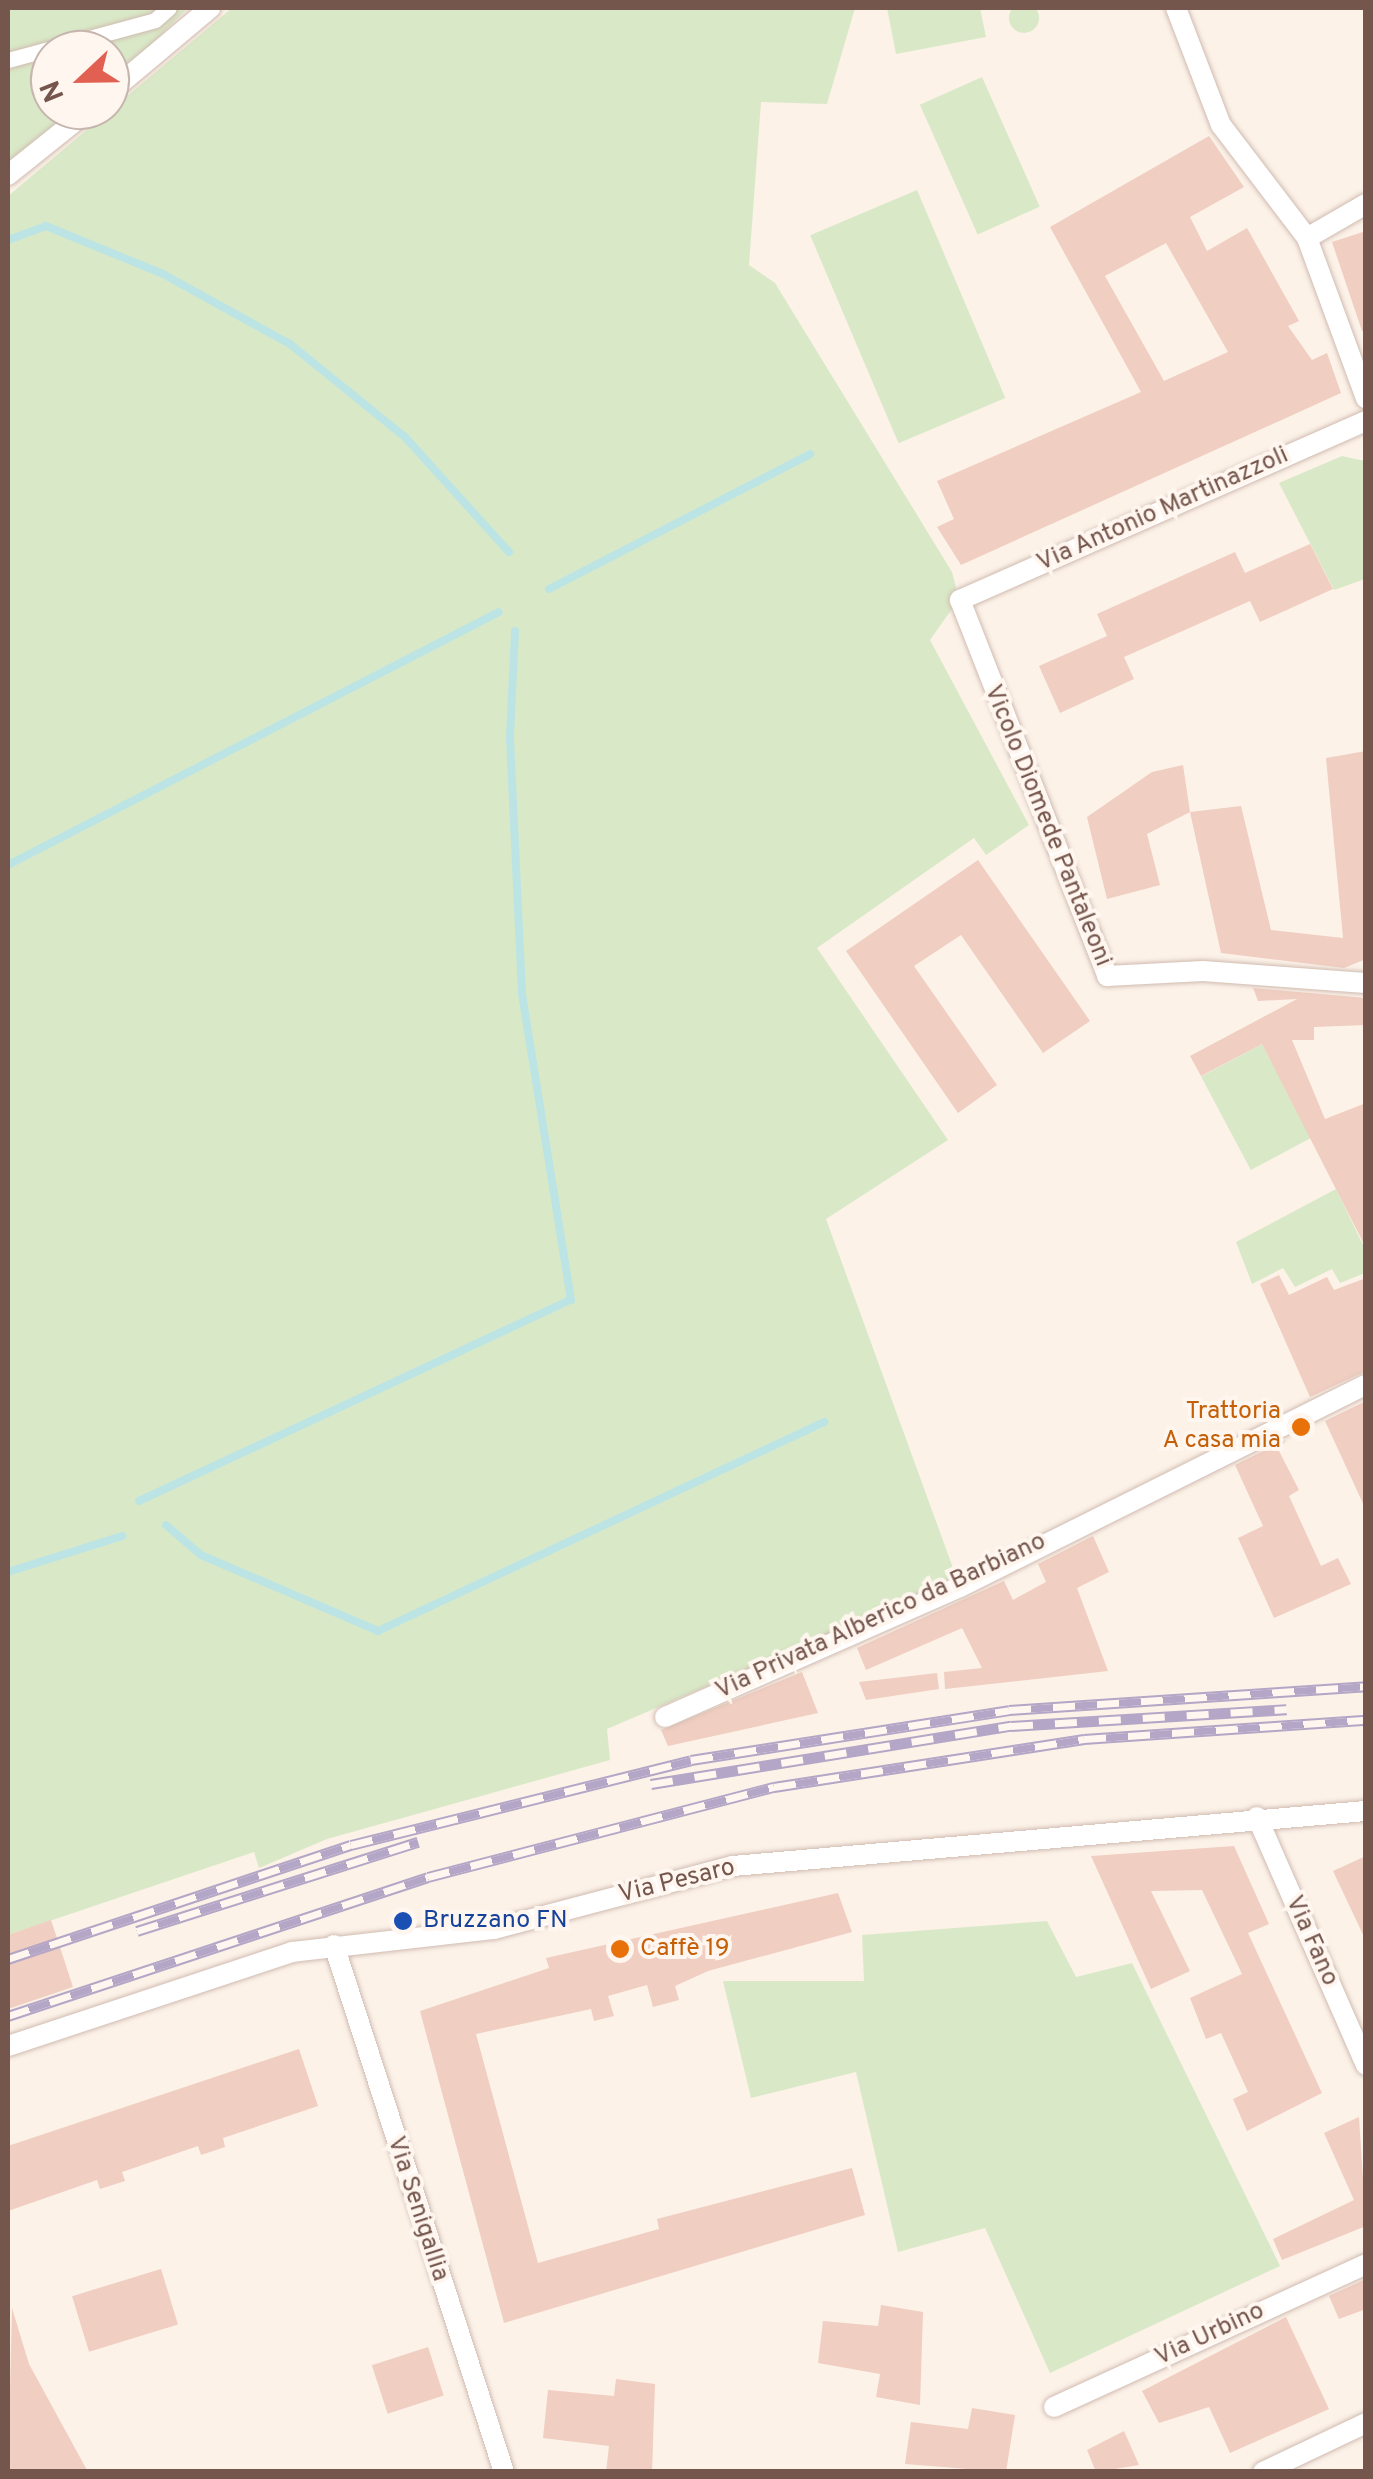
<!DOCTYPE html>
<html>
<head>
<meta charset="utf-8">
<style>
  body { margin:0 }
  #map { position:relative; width:1373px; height:2479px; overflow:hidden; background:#fcf2e8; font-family:Overpass,sans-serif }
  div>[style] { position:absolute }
  .green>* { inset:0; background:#d9e9c7; transform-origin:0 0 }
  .round { border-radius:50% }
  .stream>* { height:8px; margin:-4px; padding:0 4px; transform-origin:4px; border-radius:4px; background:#bde4e5 }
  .building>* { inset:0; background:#f0cec1; transform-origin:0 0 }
  .roads { filter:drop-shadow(0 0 2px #d0bbb1) drop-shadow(0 0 2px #d0bbb1) }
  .pedestrian>* { height:15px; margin:-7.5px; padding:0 7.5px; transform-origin:7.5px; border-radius:7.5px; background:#fff }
  .minor>* { height:20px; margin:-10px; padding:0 10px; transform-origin:10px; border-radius:10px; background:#fff }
  .rail>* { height:11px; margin-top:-5.5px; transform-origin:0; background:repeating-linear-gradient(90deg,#fef6ef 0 22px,#b3a6c6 0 44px); box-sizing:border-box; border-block:2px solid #b3a6c6 }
  .dots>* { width:28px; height:28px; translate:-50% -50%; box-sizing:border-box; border:5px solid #fef6ef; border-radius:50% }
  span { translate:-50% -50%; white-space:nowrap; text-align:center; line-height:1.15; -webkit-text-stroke:8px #fef6ef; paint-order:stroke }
  .street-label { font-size:25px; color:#75564d }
  .food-label { font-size:25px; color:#c56008 }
  .right { translate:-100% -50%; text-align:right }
  .left { translate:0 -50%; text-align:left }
  .transit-label { font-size:25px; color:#164399 }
  .frame { position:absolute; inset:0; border:10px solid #75564d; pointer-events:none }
  .north { position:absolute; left:30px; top:30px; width:100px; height:100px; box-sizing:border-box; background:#fef6ef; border:2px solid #c7b6ae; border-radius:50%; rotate:248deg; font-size:28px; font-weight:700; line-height:40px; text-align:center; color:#75564d }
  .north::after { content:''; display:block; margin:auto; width:35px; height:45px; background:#e16052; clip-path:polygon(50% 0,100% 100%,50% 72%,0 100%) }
</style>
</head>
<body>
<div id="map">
  <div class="green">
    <div class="round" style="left:1009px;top:3px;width:30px;height:30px"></div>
    <div style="clip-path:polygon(8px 8px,188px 8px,110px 86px,110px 50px,50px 50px,50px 110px,89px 110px,8px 181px)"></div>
    <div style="clip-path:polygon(232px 8px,855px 8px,827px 104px,761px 102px,749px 265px,775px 283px,952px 572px,959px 599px,930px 640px,1029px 825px,986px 855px,974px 838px,817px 948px,948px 1140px,826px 1219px,957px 1579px,607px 1729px,610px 1760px,327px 1839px,259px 1868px,254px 1852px,8px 1935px,8px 196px)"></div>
    <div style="clip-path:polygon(887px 8px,980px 8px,986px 37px,896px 54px)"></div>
    <div style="left:982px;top:77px;width:142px;height:68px;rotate:66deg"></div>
    <div style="left:917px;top:190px;width:226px;height:116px;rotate:67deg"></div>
    <div style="clip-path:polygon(1342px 456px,1365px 461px,1365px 579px,1334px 590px,1279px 483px)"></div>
    <div style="left:1262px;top:1044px;width:106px;height:69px;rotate:62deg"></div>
    <div style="clip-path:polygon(1336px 1189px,1365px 1249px,1365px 1273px,1340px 1283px,1332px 1269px,1295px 1287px,1283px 1268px,1252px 1284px,1236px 1242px)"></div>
    <div style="clip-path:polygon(1047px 1921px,1076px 1977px,1132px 1963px,1280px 2266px,1050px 2373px,985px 2228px,898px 2252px,856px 2072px,751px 2098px,723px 1981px,864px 1981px,862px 1935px)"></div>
  </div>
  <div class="stream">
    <div style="left:8px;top:240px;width:40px;rotate:-20.2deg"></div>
    <div style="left:46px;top:226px;width:126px;rotate:22.3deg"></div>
    <div style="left:163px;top:274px;width:145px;rotate:28.9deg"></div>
    <div style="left:290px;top:344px;width:148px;rotate:39deg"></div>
    <div style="left:405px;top:437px;width:155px;rotate:47.9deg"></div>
    <div style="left:549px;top:589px;width:294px;rotate:-27.3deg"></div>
    <div style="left:8px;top:865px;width:552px;rotate:-27.26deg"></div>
    <div style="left:139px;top:1501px;width:476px;rotate:-25deg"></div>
    <div style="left:571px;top:1300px;width:311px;rotate:-99.1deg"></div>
    <div style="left:522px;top:993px;width:258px;rotate:-92.7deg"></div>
    <div style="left:510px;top:735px;width:104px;rotate:-87.2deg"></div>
    <div style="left:166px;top:1525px;width:46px;rotate:40.6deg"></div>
    <div style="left:201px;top:1555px;width:193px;rotate:23.2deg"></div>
    <div style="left:378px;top:1631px;width:493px;rotate:-25.1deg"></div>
    <div style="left:8px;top:1572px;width:120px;rotate:-17.5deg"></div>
  </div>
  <div class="building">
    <div style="clip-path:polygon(evenodd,1209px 136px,1244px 187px,1190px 217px,1207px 251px,1247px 228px,1299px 321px,1288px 326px,1312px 360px,1327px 353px,1341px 393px,961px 565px,937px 527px,954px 519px,937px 481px,1141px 392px,1050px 227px,1209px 136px,1166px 243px,1228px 352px,1164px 381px,1105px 276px,1166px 243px)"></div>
    <div style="clip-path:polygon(1366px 231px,1366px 331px,1362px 331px,1332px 242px)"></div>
    <div style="clip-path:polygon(1310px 544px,1333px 589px,1260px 622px,1250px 601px,1124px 657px,1134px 679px,1060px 713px,1039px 666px,1107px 636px,1097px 614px,1235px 552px,1245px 573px)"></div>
    <div style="clip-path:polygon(1366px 751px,1366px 959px,1344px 968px,1221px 953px,1190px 812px,1241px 806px,1271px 930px,1343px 938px,1326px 758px)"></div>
    <div style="clip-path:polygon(1183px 765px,1190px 812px,1147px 834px,1160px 885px,1107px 899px,1087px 817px,1152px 772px)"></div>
    <div style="clip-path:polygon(978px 860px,1090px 1021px,1043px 1053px,961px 935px,914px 966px,997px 1085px,958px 1113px,846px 951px)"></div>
    <div style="clip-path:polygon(1253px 988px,1366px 998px,1366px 1025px,1314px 1027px,1314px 1040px,1292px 1040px,1325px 1119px,1366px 1103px,1366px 1248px,1262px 1044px,1201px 1076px,1190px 1056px,1297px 999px,1258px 1001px)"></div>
    <div style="clip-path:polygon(1279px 1275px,1289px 1295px,1327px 1277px,1334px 1290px,1366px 1278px,1366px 1371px,1310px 1397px,1260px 1284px)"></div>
    <div style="clip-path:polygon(1366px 1401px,1366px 1510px,1325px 1421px)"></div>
    <div style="clip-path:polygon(1286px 1440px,1279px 1451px,1299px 1490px,1289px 1496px,1321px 1566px,1338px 1558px,1351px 1584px,1274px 1618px,1238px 1538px,1263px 1526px,1235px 1465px)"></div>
    <div style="clip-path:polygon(1093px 1536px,1109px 1572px,1077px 1588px,1108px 1671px,945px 1689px,944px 1672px,982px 1668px,962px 1628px,866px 1670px,857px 1648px,1004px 1581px,1013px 1600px,1046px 1582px,1038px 1564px)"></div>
    <div style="clip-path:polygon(802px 1672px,818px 1713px,668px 1746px,661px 1730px)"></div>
    <div style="clip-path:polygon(937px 1673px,939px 1689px,866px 1700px,859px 1682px)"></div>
    <div style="clip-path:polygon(1234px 1846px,1269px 1924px,1248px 1933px,1322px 2093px,1247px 2131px,1233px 2099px,1248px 2092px,1221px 2033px,1206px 2039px,1190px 1998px,1242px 1974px,1202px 1890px,1151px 1891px,1190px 1971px,1151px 1989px,1091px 1856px)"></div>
    <div style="clip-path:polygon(1366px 1856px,1366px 1941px,1333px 1871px)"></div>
    <div style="clip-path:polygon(838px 1893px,852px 1932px,708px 1971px,675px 1986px,679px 2000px,653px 2007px,647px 1985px,608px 1996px,614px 2016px,594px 2021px,591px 2009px,476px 2034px,538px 2263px,659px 2229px,657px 2219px,852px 2168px,865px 2215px,504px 2323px,420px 2011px,549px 1968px,546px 1958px)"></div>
    <div style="clip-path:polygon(51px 1920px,73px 1987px,8px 2009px,8px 1935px)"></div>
    <div style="clip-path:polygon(299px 2049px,318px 2106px,223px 2138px,225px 2147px,201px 2155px,198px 2146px,122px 2172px,125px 2181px,100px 2189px,97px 2180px,8px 2211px,8px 2146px)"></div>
    <div style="clip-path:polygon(1359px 2117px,1366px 2226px,1282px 2260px,1273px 2239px,1354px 2200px,1324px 2133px)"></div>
    <div style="left:161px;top:2269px;width:58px;height:93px;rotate:73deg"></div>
    <div style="clip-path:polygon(1366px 2279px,1366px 2309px,1339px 2319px,1329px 2296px)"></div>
    <div style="clip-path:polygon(881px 2305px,923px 2312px,920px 2405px,876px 2397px,880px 2374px,818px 2363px,823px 2321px,878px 2326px)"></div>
    <div style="clip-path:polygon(12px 2308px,29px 2364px,88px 2472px,8px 2472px)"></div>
    <div style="clip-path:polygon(1286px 2317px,1329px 2409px,1230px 2453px,1209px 2407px,1159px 2423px,1142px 2391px)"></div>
    <div style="left:428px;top:2347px;width:51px;height:59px;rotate:72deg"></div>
    <div style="clip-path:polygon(616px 2379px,655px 2384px,652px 2472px,606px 2472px,609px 2446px,543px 2438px,548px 2390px,614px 2396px)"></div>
    <div style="clip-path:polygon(972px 2408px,1015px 2415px,1006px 2472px,905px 2464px,911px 2422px,968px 2429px)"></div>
    <div style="clip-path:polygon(1124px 2431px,1139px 2465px,1096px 2472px,1087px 2450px)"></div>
  </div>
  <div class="roads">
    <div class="pedestrian">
      <div style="left:8px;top:60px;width:152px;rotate:-15.2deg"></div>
      <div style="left:155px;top:20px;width:18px;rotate:-41deg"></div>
    </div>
    <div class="minor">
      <div style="left:1176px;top:8px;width:125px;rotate:69deg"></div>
      <div style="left:1221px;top:125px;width:142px;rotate:52.7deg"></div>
      <div style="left:1307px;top:238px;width:171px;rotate:69.8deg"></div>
      <div style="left:110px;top:92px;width:131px;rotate:-40deg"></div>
      <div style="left:8px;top:175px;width:104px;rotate:-38.7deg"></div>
      <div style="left:1307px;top:238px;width:68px;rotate:-30deg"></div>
      <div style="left:1366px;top:421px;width:444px;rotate:156.2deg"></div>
      <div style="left:960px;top:600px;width:404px;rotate:68.6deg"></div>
      <div style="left:1107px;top:976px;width:96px;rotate:-3deg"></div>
      <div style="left:1203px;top:971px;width:163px;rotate:4.2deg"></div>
      <div style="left:665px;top:1717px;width:322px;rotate:-23.8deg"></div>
      <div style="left:960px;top:1587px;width:453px;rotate:-26.5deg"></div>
      <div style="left:1257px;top:1817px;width:271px;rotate:66.3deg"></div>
      <div style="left:334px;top:1945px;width:554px;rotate:72.12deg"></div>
      <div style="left:8px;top:2046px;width:299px;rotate:-18.3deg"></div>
      <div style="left:292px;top:1952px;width:203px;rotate:-6.5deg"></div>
      <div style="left:494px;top:1929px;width:247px;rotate:-14.8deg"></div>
      <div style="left:733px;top:1866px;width:635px;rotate:-4.97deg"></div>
      <div style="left:1054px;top:2407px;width:343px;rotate:-24.6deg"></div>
      <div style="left:1263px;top:2472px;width:114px;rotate:-25.4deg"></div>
    </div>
  </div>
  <div class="rail">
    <div style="left:651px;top:1784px;width:365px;rotate:-9.2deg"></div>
    <div style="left:1011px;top:1726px;width:276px;rotate:-3.5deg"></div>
    <div style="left:137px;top:1931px;width:295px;rotate:-17.6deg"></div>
    <div style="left:8px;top:1959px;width:361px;rotate:-18.4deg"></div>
    <div style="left:351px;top:1845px;width:350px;rotate:-14deg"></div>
    <div style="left:691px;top:1760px;width:322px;rotate:-8.9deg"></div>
    <div style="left:1009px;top:1710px;width:358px;rotate:-3.8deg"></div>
    <div style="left:8px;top:2016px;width:442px;rotate:-18.3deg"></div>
    <div style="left:428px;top:1877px;width:358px;rotate:-14.6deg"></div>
    <div style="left:774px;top:1787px;width:314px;rotate:-8.8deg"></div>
    <div style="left:1084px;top:1739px;width:283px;rotate:-3.9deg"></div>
  </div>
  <div class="dots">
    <div style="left:1301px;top:1427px;background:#e8710a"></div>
    <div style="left:403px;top:1921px;background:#1a4fb4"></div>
    <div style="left:620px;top:1949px;background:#e8710a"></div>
  </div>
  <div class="street-label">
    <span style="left:1163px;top:510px;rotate:-24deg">Via Antonio Martinazzoli</span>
    <span style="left:1047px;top:826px;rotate:68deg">Vicolo Diomede Pantaleoni</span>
    <span style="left:881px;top:1617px;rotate:-25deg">Via Privata Alberico da Barbiano</span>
    <span style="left:677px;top:1882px;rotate:-14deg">Via Pesaro</span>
    <span style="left:1311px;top:1941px;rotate:66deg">Via Fano</span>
    <span style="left:417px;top:2209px;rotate:72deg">Via Senigallia</span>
    <span style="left:1210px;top:2335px;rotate:-25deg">Via Urbino</span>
  </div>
  <div class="food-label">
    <span class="right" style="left:1281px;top:1427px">Trattoria<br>A casa mia</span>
    <span class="left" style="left:640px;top:1949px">Caffè 19</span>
  </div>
  <div class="transit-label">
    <span class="left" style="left:423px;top:1921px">Bruzzano FN</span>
  </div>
  <div class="frame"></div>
  <div class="north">N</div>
</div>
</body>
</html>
